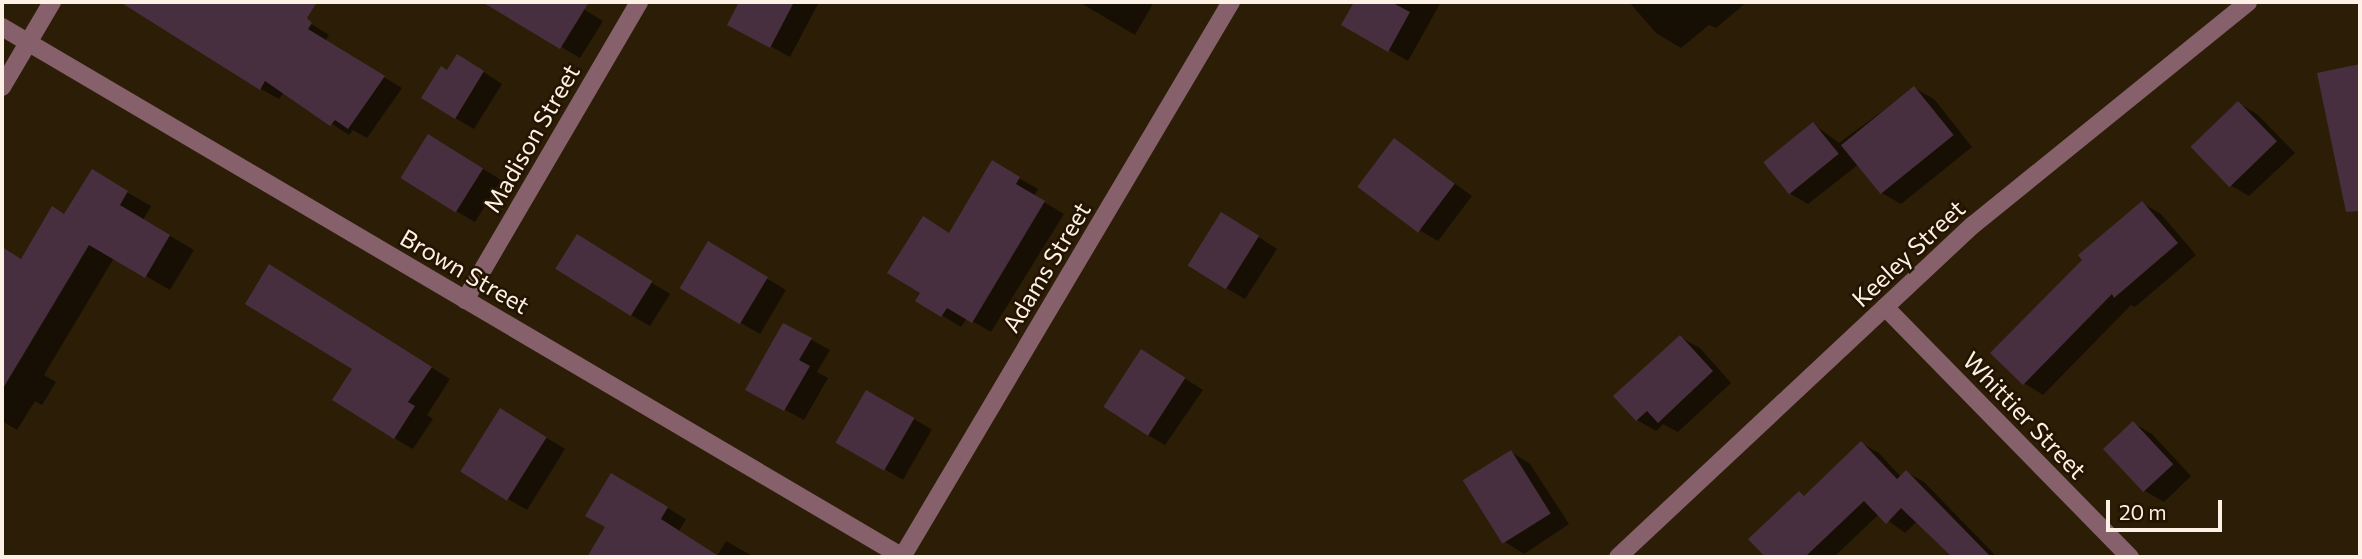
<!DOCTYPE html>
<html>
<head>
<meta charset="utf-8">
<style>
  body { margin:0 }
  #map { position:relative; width:2362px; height:559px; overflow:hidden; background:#2c1d07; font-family:Commissioner,sans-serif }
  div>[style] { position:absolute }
  .shadow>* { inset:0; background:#0007; transform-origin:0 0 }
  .building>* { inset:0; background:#472f3f; transform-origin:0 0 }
  .minor>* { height:18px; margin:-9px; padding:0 9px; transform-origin:9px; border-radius:9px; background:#86606a }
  span { translate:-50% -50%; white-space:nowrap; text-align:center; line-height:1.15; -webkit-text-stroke:5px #221401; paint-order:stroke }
  .street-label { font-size:24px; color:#fcf1e4 }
  .frame { position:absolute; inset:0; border:4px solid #fcf1e4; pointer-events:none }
  .scale { position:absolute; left:2106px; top:500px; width:116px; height:32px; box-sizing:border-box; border:4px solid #fcf1e4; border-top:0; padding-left:9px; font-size:21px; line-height:24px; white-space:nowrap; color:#fcf1e4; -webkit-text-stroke:5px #221401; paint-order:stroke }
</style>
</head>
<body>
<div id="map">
  <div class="shadow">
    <div style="clip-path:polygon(155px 2px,276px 2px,329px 35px,325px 41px,402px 88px,367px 138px,353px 130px,349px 135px,284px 92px,279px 99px,261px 89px,146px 16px)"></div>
    <div style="clip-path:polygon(518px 2px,572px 2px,603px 21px,580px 58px,510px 16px)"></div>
    <div style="clip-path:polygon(741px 2px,819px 2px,790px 57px,730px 24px)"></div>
    <div style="clip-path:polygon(1079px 2px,1154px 2px,1135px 35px)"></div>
    <div style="clip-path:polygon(1356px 2px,1441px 2px,1408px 61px,1344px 24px)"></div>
    <div style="clip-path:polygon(1629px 2px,1747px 2px,1716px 28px,1709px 25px,1681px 48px,1656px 33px)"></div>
    <div style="clip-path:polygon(2360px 66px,2360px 171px,2336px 157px,2319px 74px)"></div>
    <div style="clip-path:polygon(476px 67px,502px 84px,474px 129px,455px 118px,448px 72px)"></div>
    <div style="clip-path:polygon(1914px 88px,1934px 99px,1972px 147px,1901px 204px,1882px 193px,1859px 164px,1808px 204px,1789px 193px,1813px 124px,1839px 143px)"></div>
    <div style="clip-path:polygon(2238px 103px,2257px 114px,2295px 153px,2249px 196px,2230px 185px)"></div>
    <div style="clip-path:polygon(1394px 140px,1472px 196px,1438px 241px,1419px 230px)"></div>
    <div style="clip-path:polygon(448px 147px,501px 180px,475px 222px,456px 211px)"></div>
    <div style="clip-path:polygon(992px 163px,1038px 189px,1034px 196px,1064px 214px,991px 332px,967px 318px,961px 327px,917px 300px)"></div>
    <div style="clip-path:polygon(92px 172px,151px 206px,143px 220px,194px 250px,170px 290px,114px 258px,44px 375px,56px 382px,42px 405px,35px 401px,17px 430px,2px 421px,2px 266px,9px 254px,22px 261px,65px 216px)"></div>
    <div style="clip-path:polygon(2142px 203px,2161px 214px,2196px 255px,2135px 307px,2131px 305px,2043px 395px,2024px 383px)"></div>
    <div style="clip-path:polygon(1241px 225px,1277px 249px,1245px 299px,1226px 288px)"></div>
    <div style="clip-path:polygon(708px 243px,786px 290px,760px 334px,741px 323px)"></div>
    <div style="clip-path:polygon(596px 248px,670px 294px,650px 326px,631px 315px)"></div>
    <div style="clip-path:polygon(289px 278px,450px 379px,427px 415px,433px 419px,413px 449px,394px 438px,355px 369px)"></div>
    <div style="clip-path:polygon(784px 325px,830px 350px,817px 372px,828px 378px,804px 420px,767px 400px)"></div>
    <div style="clip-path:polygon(1680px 337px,1700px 348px,1731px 383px,1678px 432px,1663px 424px,1656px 431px,1637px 420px)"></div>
    <div style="clip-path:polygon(1142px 351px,1203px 390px,1165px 445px,1146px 434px)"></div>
    <div style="left:867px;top:392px;width:75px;height:58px;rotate:30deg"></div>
    <div style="clip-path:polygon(519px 421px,565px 449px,527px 510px,508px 499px)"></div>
    <div style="clip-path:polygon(2133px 423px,2152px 434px,2191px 476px,2164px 502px,2145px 491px)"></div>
    <div style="clip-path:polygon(1861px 443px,1879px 453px,1901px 477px,1906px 472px,1924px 482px,1997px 557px,1954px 557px,1917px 521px,1905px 533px,1879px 514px,1834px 557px,1768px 557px,1751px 539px,1799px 493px,1806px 497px)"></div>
    <div style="clip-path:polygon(1511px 452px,1530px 464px,1569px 524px,1524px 554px,1505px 542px)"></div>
    <div style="clip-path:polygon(611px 475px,686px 519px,679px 531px,717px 556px,726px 541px,754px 557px,589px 557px,607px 527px)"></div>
  </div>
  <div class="building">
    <div style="clip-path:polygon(120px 2px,317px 2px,307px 18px,312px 23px,308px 29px,385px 76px,348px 129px,335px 120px,330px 126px,265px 81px,260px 90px)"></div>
    <div style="clip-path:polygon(482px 2px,589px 2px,560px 49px)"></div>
    <div style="clip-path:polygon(739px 2px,794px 2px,770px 48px,727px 25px)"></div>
    <div style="clip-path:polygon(1354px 2px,1391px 2px,1410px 12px,1388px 52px,1341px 25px)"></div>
    <div style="clip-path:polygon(457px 54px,484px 71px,455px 119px,421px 98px,441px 66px,447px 70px)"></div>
    <div style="clip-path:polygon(2360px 64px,2360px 211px,2346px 212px,2317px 73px)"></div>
    <div style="left:1914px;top:86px;width:63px;height:94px;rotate:51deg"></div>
    <div style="left:2238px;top:101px;width:56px;height:66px;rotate:46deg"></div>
    <div style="left:1813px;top:122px;width:41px;height:64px;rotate:51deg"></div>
    <div style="left:428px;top:134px;width:65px;height:52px;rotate:32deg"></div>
    <div style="left:1394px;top:138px;width:76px;height:61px;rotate:37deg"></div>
    <div style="clip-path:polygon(992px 160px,1020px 177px,1016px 184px,1045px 201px,972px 323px,947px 308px,941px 317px,915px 301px,920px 293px,887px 273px,923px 216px,949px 233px)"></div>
    <div style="clip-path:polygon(92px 169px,128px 191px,120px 205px,170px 235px,145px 278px,89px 245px,2px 390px,2px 247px,21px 259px,52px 206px,64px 214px)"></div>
    <div style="clip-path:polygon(2142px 201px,2178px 243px,2114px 298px,2112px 294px,2023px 385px,1990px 353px,2082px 260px,2078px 255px)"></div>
    <div style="left:1221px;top:212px;width:45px;height:63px;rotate:32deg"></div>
    <div style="left:577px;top:234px;width:89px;height:41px;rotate:32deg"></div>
    <div style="left:708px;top:241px;width:70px;height:55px;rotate:31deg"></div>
    <div style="clip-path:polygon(269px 264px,432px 367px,408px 402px,415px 406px,394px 439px,332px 400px,352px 369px,245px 304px)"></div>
    <div style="clip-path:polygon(783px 323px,812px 338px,799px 360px,810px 366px,784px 411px,745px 390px)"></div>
    <div style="clip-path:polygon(1680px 335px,1713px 371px,1658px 423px,1647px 411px,1636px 421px,1613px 396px)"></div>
    <div style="left:1141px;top:349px;width:53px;height:69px;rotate:33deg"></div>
    <div style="left:866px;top:390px;width:56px;height:61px;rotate:30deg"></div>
    <div style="left:500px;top:408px;width:55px;height:75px;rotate:32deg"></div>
    <div style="left:2133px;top:421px;width:59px;height:41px;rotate:47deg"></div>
    <div style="clip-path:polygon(1861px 441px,1897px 479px,1906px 470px,1991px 557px,1952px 557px,1901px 508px,1886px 524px,1864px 501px,1805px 557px,1765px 557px,1748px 539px,1799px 491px,1804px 496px)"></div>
    <div style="left:1511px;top:450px;width:75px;height:57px;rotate:58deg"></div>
    <div style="clip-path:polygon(611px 473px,668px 507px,661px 519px,720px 557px,587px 557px,605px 527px,585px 516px)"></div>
  </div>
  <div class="minor">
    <div style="left:2px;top:27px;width:1045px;rotate:30.47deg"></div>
    <div style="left:2px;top:87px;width:99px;rotate:-59.5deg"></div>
    <div style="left:465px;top:300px;width:345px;rotate:-59.7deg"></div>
    <div style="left:1885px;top:307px;width:350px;rotate:45.6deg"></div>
    <div style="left:902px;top:557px;width:645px;rotate:-59.34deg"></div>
    <div style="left:1618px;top:557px;width:486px;rotate:-43.1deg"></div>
    <div style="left:1973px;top:225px;width:354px;rotate:-39deg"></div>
  </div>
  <div class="street-label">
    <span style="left:531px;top:138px;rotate:-60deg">Madison Street</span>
    <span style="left:1908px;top:253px;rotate:-43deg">Keeley Street</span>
    <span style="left:1046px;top:267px;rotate:-59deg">Adams Street</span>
    <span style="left:465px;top:271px;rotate:30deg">Brown Street</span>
    <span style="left:2025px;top:415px;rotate:46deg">Whittier Street</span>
  </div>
  <div class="frame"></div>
  <div class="scale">20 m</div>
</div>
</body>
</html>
